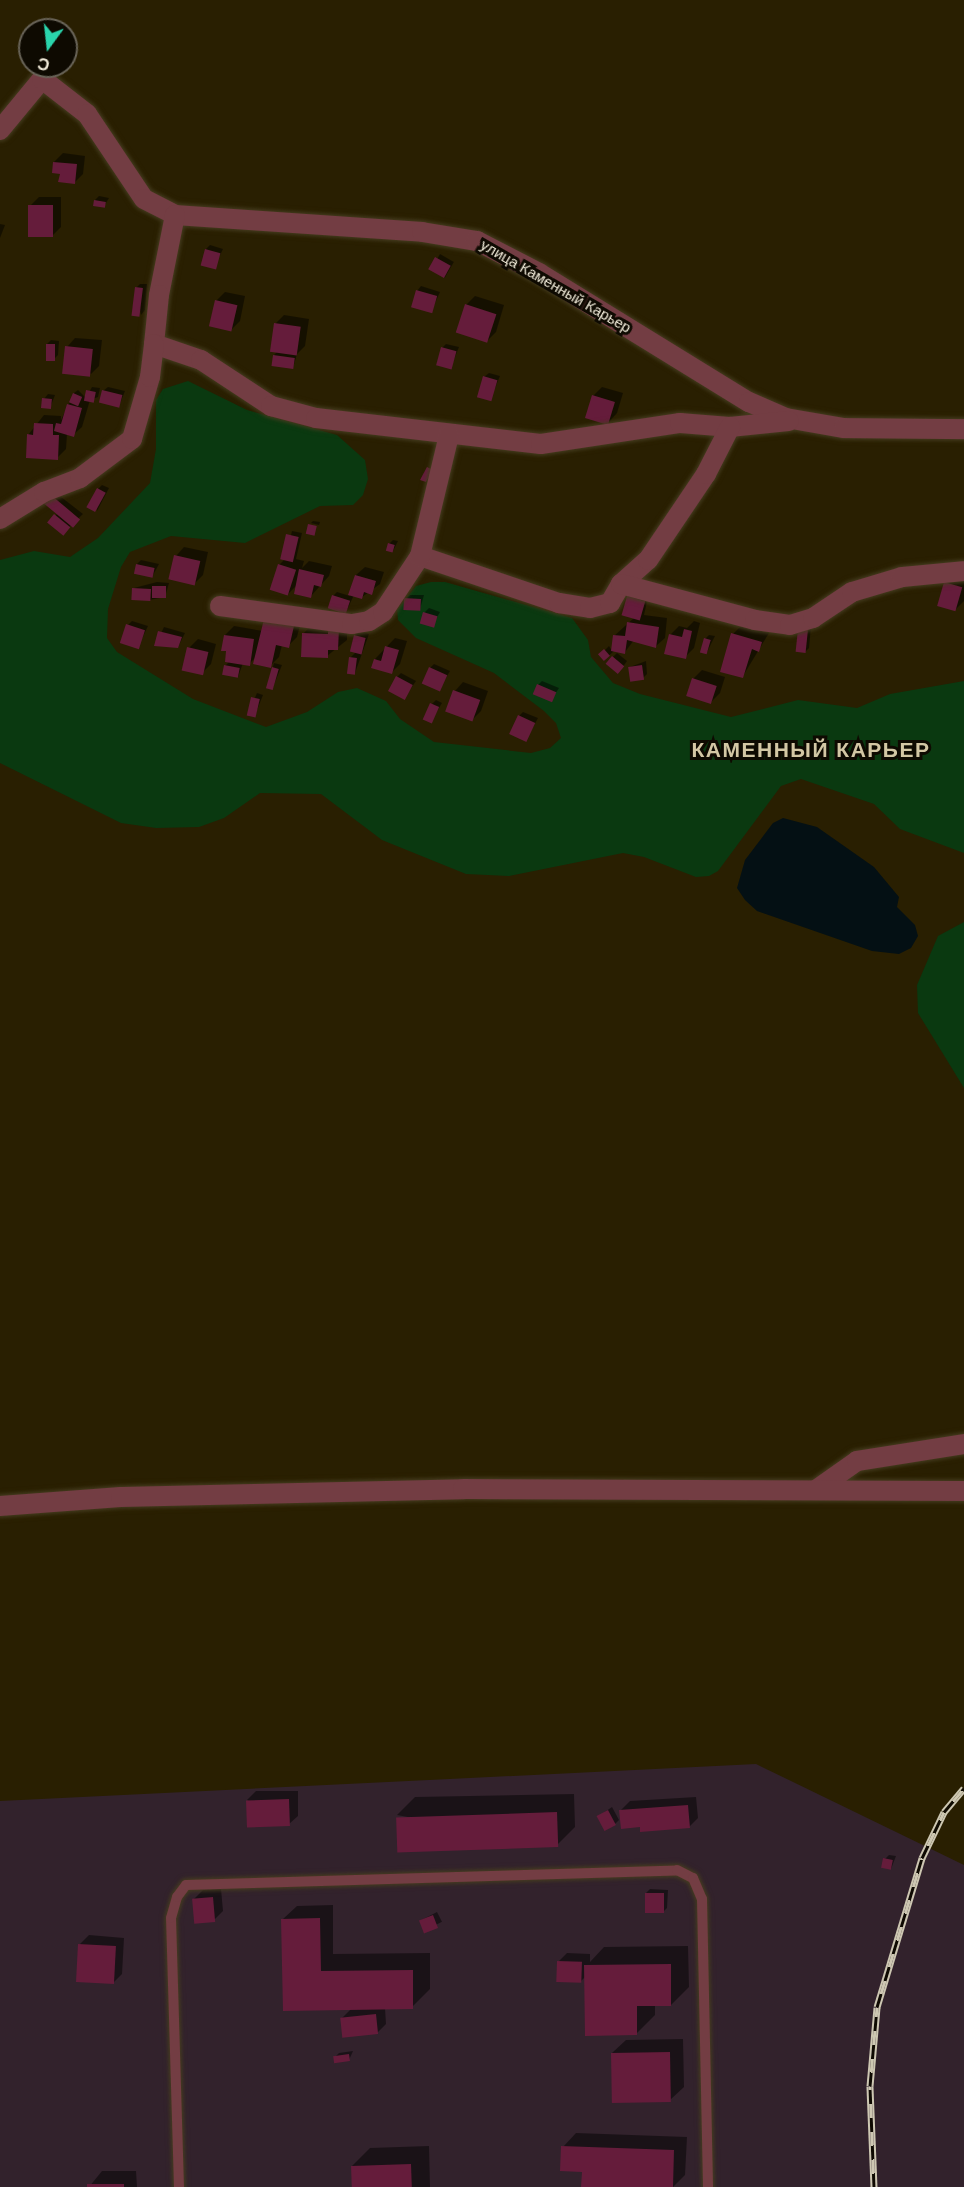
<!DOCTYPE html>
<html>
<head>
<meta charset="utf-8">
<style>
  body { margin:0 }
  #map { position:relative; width:964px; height:2187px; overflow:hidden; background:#291f01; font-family:Helvetica,sans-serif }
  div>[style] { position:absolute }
  .industrial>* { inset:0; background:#32222c }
  .green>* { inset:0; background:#0a3910 }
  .water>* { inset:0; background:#041014 }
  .shadow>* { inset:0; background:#0007; transform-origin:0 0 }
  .building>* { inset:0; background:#651c3b; transform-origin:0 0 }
  .roads { filter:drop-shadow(0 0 2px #453c1f) drop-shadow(0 0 2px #453c1f) }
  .service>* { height:10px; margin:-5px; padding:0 5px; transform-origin:5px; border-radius:5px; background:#733d43 }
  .minor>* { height:20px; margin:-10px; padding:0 10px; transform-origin:10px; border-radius:10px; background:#733d43 }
  .rail>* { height:7px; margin-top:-3.5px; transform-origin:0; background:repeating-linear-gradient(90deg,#0e0a01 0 14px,#cdc7b2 0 28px); box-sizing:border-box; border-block:2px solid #cdc7b2 }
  span { translate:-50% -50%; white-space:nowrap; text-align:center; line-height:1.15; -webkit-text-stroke:6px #0e0a01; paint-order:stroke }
  .street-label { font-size:15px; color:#f2ecda }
  .district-label { font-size:21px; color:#d3c7a4; font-weight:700; letter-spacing:1.5px }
  .north { position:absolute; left:18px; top:18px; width:60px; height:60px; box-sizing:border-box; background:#0e0a01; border:2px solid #696458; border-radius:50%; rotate:195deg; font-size:16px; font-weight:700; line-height:24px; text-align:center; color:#f2ecda }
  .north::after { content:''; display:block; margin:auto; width:21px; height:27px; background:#2ad5ac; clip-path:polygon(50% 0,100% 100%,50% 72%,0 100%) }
</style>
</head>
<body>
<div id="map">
  <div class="industrial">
    <div style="clip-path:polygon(756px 1764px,964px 1865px,964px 2187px,0 2187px,0 1801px)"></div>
  </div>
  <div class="green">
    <div style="clip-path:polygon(188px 381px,247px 410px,337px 435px,365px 460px,368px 479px,363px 495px,353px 505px,320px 506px,245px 543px,171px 536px,130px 552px,121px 567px,108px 609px,107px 638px,117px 652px,193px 699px,266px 727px,307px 712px,338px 692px,357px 688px,386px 701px,400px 719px,434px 742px,531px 753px,550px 748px,561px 738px,556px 723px,544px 711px,494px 673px,416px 638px,398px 620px,397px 610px,416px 586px,431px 582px,445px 582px,572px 618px,588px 640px,591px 657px,613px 683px,640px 694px,731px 717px,798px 700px,857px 708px,890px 694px,964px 681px,964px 853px,900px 829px,874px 804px,801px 779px,781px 786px,718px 871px,709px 876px,696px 877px,644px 857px,623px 853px,509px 876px,466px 874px,382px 840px,321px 794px,260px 793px,224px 818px,199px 827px,156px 828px,121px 823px,0 763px,0 560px,34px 551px,70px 557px,98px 538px,150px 483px,156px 449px,156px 400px,163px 389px)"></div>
    <div style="clip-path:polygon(964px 922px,964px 1088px,918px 1013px,917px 985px,938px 936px)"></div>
  </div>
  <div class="water">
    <div style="clip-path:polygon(783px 818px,817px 827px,874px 867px,899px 897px,897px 907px,915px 925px,918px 936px,911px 948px,899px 954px,872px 951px,757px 911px,745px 900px,737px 888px,745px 860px,773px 823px)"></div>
  </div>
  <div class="shadow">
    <div style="clip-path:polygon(63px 153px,85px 156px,83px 174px,74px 183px,54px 162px)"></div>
    <div style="clip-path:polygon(99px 196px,109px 198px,104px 206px,95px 200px)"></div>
    <div style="clip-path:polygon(39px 197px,61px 197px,61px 227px,52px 236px,30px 206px)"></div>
    <div style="clip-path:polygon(0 224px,5px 225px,0 238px)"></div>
    <div style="clip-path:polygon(210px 245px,223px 249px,214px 268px,206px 249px)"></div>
    <div style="left:440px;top:254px;width:16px;height:18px;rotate:30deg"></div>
    <div style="clip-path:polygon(140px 284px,147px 284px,145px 310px,141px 315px,136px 288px)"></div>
    <div style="clip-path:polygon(421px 286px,440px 292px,431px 312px,417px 291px)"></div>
    <div style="clip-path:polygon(225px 292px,245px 296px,240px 321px,231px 330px,216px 301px)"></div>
    <div style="clip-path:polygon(475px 296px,504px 305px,496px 332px,487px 341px,466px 305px)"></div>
    <div style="clip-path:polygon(284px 315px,309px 319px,305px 346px,297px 354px,293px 368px,274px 355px,277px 352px,275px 324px)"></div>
    <div style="clip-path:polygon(75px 338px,102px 340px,99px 366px,91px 374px,67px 347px)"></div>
    <div style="clip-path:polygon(51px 340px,59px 341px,58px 355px,54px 359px,47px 344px)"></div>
    <div style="clip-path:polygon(446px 344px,459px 347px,451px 367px,442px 348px)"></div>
    <div style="clip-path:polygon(489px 373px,500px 376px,490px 400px,484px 377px)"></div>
    <div style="clip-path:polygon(92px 387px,100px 388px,98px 397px,90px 400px,82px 427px,73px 435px,67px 434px,66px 449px,57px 458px,28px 435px,44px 415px,61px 416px,61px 420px,74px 393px,78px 390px,86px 398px)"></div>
    <div style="clip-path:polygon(108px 387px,125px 391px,119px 406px,103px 391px)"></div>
    <div style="clip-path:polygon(602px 387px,623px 393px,617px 413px,609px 422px,593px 396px)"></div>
    <div style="clip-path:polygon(48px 394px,55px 395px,50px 408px,44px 399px)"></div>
    <div style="clip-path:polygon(102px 485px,109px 488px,97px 511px,98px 489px)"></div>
    <div style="clip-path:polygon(56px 493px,83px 514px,63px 533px,50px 522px,58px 513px,46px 504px)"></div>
    <div style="clip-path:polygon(313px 521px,320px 522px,319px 525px,311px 523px)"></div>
    <div style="clip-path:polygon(292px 531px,302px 533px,296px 559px,304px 561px,302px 568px,309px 561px,332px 566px,329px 576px,311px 596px,297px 585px,288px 594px,279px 565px,285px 559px)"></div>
    <div style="clip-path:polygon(393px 540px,398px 541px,393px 551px,389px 544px)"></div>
    <div style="clip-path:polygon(184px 547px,208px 552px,203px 575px,194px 584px,176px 556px)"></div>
    <div style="clip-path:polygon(141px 560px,159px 564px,152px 577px,137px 564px)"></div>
    <div style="clip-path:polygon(365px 567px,384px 572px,380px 584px,362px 597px,354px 595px,346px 612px,333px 596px,337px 592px,350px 596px,356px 575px)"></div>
    <div style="clip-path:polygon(954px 574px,964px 577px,964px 601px,956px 609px,945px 583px)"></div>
    <div style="clip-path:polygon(157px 582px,169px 583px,165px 597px,149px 600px,134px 588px)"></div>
    <div style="clip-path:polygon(632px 593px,648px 597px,644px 615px,667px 618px,665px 638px,656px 646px,634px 640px,625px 652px,614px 651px,604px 660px,600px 655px,609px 646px,612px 651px,614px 636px,635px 617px,628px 597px)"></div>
    <div style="clip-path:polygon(410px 595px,424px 595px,420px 609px,406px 599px)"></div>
    <div style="clip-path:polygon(429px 608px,440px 612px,432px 626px,425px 612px)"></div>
    <div style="clip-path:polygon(302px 617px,297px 637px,288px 646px,282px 645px,279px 657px,270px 666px,257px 656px,249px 664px,243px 663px,238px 677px,225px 666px,230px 661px,225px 635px,234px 626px,263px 631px)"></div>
    <div style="clip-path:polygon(132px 621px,148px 626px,138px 647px,128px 625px)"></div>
    <div style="clip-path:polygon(347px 621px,347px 640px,327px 656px,304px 633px,312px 624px)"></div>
    <div style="clip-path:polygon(694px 621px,700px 623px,694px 648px,685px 657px,670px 635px,679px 626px,687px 628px)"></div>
    <div style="clip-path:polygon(742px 625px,769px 633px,743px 676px,733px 634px)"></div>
    <div style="clip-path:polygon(803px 626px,811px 626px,809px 648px,805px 652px)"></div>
    <div style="clip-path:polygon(164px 627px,185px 633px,178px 647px,156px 644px)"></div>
    <div style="clip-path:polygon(360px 631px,369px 634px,355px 673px,350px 658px,356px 652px,355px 635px)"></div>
    <div style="clip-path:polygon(709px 635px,715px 636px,707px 652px,705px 639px)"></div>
    <div style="clip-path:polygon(395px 638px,407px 641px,400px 664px,391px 673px,375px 659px)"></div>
    <div style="clip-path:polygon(198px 639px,216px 644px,211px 664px,202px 673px,189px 648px)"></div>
    <div style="clip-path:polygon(617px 653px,627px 661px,622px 668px,613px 657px)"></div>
    <div style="clip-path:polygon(646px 661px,647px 674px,643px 678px,630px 667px)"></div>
    <div style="clip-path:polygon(274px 663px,282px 665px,273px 687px,268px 686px)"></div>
    <div style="clip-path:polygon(434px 664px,450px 671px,439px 690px,430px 668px)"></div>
    <div style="clip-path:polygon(702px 670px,725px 677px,720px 693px,711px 702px,693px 679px)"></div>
    <div style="clip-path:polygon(401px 673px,416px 681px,405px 697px,397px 677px)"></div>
    <div style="clip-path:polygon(542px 681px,559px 688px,551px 700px,538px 685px)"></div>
    <div style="clip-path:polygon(463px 682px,488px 691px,481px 711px,472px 720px,455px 691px)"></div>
    <div style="clip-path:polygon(257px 693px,263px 695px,255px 715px,248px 714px)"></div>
    <div style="clip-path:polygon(436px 700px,442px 703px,431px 721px,432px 704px)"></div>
    <div style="clip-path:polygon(523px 712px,538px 718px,526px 740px,519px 716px)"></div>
    <div style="clip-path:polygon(256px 1791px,298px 1791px,298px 1816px,289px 1824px,247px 1800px)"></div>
    <div style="clip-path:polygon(574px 1794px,575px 1827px,557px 1845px,397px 1815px,415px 1797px)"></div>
    <div style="clip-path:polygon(696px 1797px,698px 1818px,689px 1827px,621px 1810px,630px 1801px)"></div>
    <div style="clip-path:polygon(612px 1807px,619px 1820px,615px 1824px,599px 1816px)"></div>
    <div style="clip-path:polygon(889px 1855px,896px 1856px,891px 1869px,885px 1859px)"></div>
    <div style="clip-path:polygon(221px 1889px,223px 1911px,214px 1920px,194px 1899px,203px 1890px)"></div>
    <div style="clip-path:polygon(650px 1889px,668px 1890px,667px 1908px,663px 1912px,646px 1893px)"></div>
    <div style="clip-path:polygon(333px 1905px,333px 1954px,430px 1953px,430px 1989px,412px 2007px,385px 2008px,386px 2024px,377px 2033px,342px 2018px,352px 2008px,284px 2009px,283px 1919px,297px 1906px)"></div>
    <div style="left:437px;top:1912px;width:11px;height:18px;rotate:63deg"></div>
    <div style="clip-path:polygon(89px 1935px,124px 1938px,122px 1974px,113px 1983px,80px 1944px)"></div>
    <div style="clip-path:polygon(688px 1946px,689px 1987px,671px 2005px,655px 2005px,655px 2015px,637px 2033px,586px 1976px,580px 1982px,558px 1962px,567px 1953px,590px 1954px,590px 1962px,604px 1947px)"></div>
    <div style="clip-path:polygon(683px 2039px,684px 2087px,670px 2100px,612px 2053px,626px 2040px)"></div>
    <div style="clip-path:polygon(353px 2051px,349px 2060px,335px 2057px,339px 2053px)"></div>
    <div style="clip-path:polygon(576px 2133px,687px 2137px,685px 2175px,673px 2187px,627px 2187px,583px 2171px,563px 2147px)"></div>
    <div style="clip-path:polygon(429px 2146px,430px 2187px,353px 2187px,352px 2166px,370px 2148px)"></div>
    <div style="clip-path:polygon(102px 2171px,136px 2171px,137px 2187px,89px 2187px)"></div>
  </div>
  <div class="building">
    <div style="clip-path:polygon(53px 162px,77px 164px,75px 184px,58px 182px,60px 174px,52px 173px)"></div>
    <div style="left:94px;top:200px;width:12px;height:6px;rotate:9deg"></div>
    <div style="left:28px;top:205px;width:25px;height:32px"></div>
    <div style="left:205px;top:249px;width:16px;height:17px;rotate:15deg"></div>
    <div style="left:435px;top:257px;width:18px;height:14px;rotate:29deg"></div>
    <div style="left:135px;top:287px;width:8px;height:29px;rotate:7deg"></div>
    <div style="left:416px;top:290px;width:22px;height:18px;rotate:16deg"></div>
    <div style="left:215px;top:300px;width:23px;height:27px;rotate:13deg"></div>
    <div style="left:465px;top:304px;width:33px;height:30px;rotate:18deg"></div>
    <div style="left:274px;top:323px;width:27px;height:29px;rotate:8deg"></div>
    <div style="left:46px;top:344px;width:9px;height:17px"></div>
    <div style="left:65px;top:346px;width:28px;height:28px;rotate:6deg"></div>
    <div style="left:441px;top:347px;width:16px;height:19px;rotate:15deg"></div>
    <div style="left:273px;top:355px;width:22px;height:11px;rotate:8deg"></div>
    <div style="left:483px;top:376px;width:15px;height:22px;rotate:16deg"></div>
    <div style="left:86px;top:390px;width:10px;height:11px;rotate:11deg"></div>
    <div style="left:102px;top:390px;width:21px;height:13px;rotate:14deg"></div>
    <div style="left:73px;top:393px;width:10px;height:10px;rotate:24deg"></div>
    <div style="left:592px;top:395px;width:24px;height:24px;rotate:17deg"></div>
    <div style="left:42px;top:398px;width:10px;height:10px;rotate:6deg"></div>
    <div style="clip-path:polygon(67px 404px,82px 408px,74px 437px,54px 431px,56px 423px,61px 424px)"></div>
    <div style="clip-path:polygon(34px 423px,53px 424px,53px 435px,59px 435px,58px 460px,26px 458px,27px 434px,33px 435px)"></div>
    <div style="clip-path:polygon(427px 467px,433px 470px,426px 482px,420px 480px)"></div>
    <div style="left:97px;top:488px;width:10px;height:22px;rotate:29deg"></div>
    <div style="left:51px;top:495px;width:38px;height:11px;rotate:40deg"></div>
    <div style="left:54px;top:514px;width:21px;height:11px;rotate:39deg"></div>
    <div style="left:308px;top:524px;width:9px;height:10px;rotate:13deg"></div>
    <div style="left:286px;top:534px;width:13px;height:26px;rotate:13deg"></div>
    <div style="left:388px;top:543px;width:7px;height:8px;rotate:16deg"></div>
    <div style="left:174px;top:555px;width:27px;height:25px;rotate:13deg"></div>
    <div style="left:136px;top:564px;width:19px;height:10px;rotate:12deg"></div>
    <div style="left:278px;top:564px;width:19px;height:27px;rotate:18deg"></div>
    <div style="clip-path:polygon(299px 569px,324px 575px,321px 587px,314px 585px,311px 598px,294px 594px)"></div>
    <div style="clip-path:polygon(355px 575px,376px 581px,372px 595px,364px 592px,362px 599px,348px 595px)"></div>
    <div style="left:944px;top:582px;width:19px;height:25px;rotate:16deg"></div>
    <div style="left:152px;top:586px;width:14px;height:12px"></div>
    <div style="left:132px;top:588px;width:19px;height:12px;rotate:3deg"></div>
    <div style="left:332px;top:595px;width:19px;height:14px;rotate:18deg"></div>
    <div style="left:627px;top:596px;width:19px;height:20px;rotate:16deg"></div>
    <div style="left:404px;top:598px;width:17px;height:12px;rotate:3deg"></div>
    <div style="left:423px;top:612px;width:15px;height:12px;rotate:16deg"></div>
    <div style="clip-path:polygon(264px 619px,294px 626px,289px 648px,276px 645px,271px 668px,253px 664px)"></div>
    <div style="clip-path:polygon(627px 622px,659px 627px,656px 648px,627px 640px,625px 654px,611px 651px,613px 635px,625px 636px)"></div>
    <div style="left:126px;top:624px;width:20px;height:20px;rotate:18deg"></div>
    <div style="clip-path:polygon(328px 629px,339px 629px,338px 650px,328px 650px,328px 658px,301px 657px,302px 633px,328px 634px)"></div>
    <div style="clip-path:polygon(684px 629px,692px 631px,686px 659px,664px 654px,669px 634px,682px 637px)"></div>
    <div style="left:798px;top:629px;width:10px;height:23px;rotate:6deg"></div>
    <div style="clip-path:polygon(158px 631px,182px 637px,178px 648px,154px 646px)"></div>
    <div style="clip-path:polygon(731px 633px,762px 642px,759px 652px,752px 649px,743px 678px,720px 672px)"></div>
    <div style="clip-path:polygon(224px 635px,254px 639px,250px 666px,225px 662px,226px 651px,221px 651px)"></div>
    <div style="left:354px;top:635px;width:12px;height:17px;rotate:14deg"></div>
    <div style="left:704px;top:638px;width:7px;height:15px;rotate:16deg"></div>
    <div style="clip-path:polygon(385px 646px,399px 650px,392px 674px,371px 668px,374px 659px,381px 661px)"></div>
    <div style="left:187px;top:647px;width:22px;height:24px;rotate:13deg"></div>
    <div style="left:604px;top:649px;width:9px;height:8px;rotate:49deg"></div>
    <div style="left:612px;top:656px;width:16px;height:10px;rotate:40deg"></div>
    <div style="left:349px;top:657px;width:8px;height:17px;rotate:7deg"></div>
    <div style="left:224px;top:665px;width:16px;height:10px;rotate:11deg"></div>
    <div style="left:642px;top:665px;width:15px;height:14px;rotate:82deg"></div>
    <div style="left:272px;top:667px;width:7px;height:22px;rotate:16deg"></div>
    <div style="left:429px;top:667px;width:20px;height:18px;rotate:24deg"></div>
    <div style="left:396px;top:676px;width:19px;height:17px;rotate:28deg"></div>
    <div style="left:692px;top:678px;width:26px;height:19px;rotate:18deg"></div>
    <div style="left:537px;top:684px;width:21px;height:11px;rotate:23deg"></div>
    <div style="left:453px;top:690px;width:29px;height:23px;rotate:20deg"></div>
    <div style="left:251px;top:697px;width:9px;height:19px;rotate:13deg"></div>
    <div style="left:430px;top:703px;width:10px;height:18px;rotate:24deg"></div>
    <div style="left:518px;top:715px;width:19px;height:21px;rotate:25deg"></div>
    <div style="left:289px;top:1799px;width:27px;height:43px;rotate:88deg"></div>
    <div style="clip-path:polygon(688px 1805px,690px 1828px,640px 1832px,640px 1827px,621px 1829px,619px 1810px)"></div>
    <div style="left:608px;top:1810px;width:17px;height:13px;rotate:62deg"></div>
    <div style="left:557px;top:1812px;width:35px;height:161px;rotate:88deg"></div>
    <div style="left:883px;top:1858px;width:10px;height:10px;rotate:11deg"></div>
    <div style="left:645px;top:1893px;width:19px;height:20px"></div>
    <div style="left:213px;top:1897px;width:25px;height:21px;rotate:85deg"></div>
    <div style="left:433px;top:1915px;width:14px;height:15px;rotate:69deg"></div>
    <div style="clip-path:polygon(320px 1918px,321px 1971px,413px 1970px,413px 2009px,283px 2011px,281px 1919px)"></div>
    <div style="left:78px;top:1944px;width:38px;height:38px;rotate:3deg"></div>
    <div style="left:557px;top:1961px;width:25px;height:21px;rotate:2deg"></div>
    <div style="clip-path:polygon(671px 1964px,671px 2006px,637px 2006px,637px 2035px,585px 2036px,584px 1965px)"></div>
    <div style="left:376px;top:2014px;width:20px;height:36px;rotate:84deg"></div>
    <div style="left:670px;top:2052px;width:50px;height:59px;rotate:89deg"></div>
    <div style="left:349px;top:2054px;width:7px;height:16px;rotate:82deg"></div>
    <div style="clip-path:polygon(561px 2146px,674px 2150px,673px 2187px,581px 2187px,582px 2172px,560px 2171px)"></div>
    <div style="left:411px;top:2164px;width:23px;height:60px;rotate:88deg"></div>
    <div style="left:87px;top:2184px;width:37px;height:3px"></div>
  </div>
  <div class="roads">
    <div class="service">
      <div style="left:179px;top:2187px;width:269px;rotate:-91.7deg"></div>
      <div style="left:171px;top:1918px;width:22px;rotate:-74deg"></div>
      <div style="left:177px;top:1897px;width:15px;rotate:-53deg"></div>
      <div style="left:186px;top:1885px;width:491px;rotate:-1.7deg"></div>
      <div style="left:677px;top:1870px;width:18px;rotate:27deg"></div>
      <div style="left:693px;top:1878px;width:23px;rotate:67deg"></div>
      <div style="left:702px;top:1899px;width:288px;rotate:88.8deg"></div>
    </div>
    <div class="minor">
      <div style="left:0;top:130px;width:66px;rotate:-50.5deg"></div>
      <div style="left:42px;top:79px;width:57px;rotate:37.9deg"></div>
      <div style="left:87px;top:114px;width:102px;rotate:56.2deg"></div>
      <div style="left:144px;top:199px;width:35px;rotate:27deg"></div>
      <div style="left:175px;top:215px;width:248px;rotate:3.9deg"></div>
      <div style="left:422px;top:232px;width:56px;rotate:9.3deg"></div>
      <div style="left:477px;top:241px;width:70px;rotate:27.3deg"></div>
      <div style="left:539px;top:273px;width:246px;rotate:31.6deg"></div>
      <div style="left:749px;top:402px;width:40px;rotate:23.4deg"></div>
      <div style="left:786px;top:418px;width:59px;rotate:9.8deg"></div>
      <div style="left:844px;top:428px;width:120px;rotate:0.5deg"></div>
      <div style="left:175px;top:215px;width:82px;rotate:101.3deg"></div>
      <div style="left:159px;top:295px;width:49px;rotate:95.8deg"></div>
      <div style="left:154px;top:344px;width:50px;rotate:18.8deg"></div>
      <div style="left:201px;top:360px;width:84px;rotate:33.3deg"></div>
      <div style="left:271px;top:406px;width:47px;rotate:14.9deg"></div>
      <div style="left:316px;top:418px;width:226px;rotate:6.6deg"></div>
      <div style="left:541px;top:444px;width:141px;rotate:-8.6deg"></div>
      <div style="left:680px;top:423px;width:50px;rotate:4.6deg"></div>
      <div style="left:730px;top:427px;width:59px;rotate:-5.8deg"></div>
      <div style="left:0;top:519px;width:52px;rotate:-31.5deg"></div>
      <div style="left:44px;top:492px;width:39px;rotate:-21deg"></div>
      <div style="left:80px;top:478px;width:65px;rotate:-36.9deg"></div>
      <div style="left:132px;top:439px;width:65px;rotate:-73.8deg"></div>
      <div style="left:150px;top:377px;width:33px;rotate:-83deg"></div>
      <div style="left:420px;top:556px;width:147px;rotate:18.7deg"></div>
      <div style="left:559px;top:603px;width:31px;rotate:9deg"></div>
      <div style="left:590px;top:608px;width:21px;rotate:-14deg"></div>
      <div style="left:610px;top:603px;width:22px;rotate:-60deg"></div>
      <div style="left:621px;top:584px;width:36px;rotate:-42deg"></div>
      <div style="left:648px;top:560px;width:104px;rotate:-56deg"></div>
      <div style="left:706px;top:474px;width:53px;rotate:-62.9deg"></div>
      <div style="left:621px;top:584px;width:139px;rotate:15deg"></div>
      <div style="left:755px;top:620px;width:35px;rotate:8deg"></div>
      <div style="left:790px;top:625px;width:24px;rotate:-17deg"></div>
      <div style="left:813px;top:618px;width:47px;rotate:-33.7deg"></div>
      <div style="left:852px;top:592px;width:52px;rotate:-16.7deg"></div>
      <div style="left:902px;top:577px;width:62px;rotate:-5.5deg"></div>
      <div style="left:220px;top:606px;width:133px;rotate:7.8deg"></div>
      <div style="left:352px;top:624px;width:17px;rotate:-10deg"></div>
      <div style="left:369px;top:621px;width:17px;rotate:-33deg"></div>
      <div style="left:383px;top:612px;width:67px;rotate:-56.5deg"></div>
      <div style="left:420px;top:556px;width:124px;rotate:-76.5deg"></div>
      <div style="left:816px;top:1490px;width:50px;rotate:-35.3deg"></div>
      <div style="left:857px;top:1461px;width:108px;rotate:-9deg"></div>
      <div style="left:0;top:1506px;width:121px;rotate:-4.3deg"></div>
      <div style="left:121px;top:1497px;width:342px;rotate:-1.3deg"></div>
      <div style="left:463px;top:1489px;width:501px;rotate:0.23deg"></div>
    </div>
  </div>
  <div class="rail">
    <div style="left:874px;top:2187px;width:101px;rotate:-92.3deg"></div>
    <div style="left:870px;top:2086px;width:79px;rotate:-84.9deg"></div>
    <div style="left:877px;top:2007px;width:156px;rotate:-73.2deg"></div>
    <div style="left:922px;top:1858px;width:51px;rotate:-64.4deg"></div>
    <div style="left:944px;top:1812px;width:31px;rotate:-50deg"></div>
  </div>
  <div class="street-label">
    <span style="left:556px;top:286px;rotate:30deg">улица Каменный Карьер</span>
  </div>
  <div class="district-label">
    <span style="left:811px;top:750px">КАМЕННЫЙ КАРЬЕР</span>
  </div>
  <div class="north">С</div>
</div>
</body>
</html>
